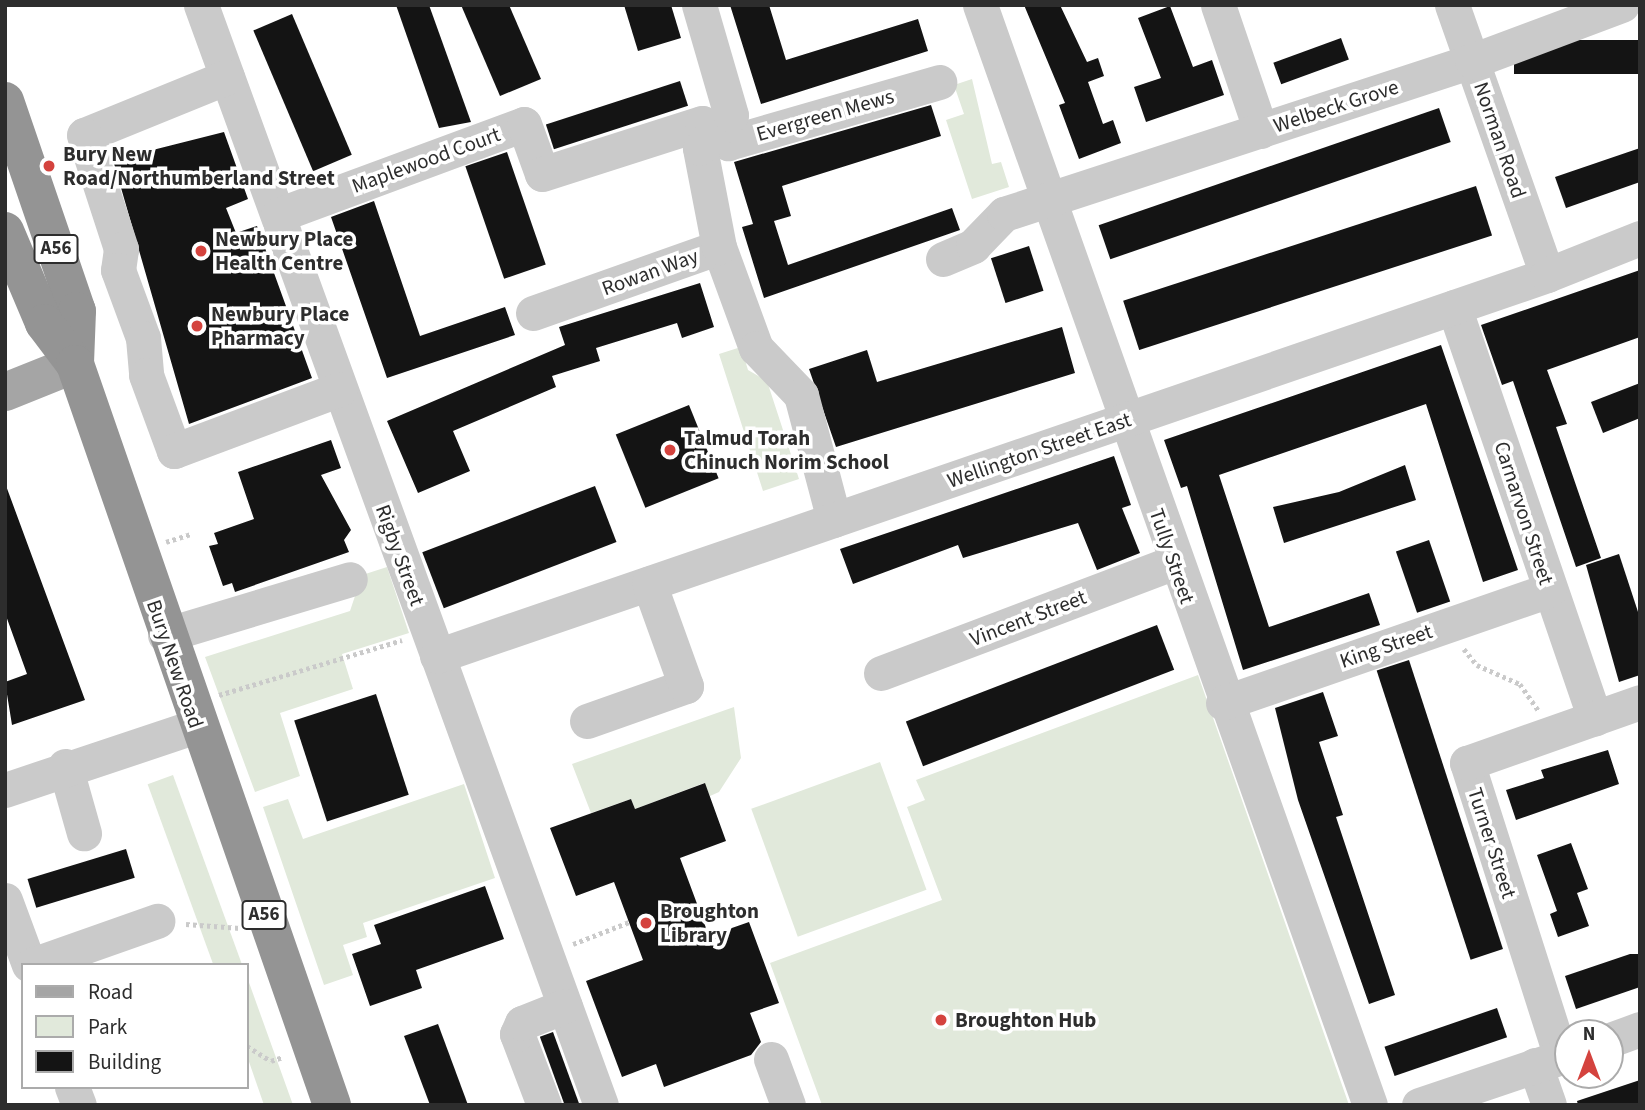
<!DOCTYPE html>
<html>
<head>
<meta charset="utf-8">
<style>
  body { margin:0 }
  #map { position:relative; width:1645px; height:1110px; overflow:hidden; background:#fff; font-family:"Source Sans 3",sans-serif }
  div>[style] { position:absolute }
  .green>* { inset:0; background:#e1e9db; transform-origin:0 0 }
  .building>* { inset:0; background:#141414; transform-origin:0 0 }
  .path>* { height:4.5px; margin-top:-2.25px; transform-origin:0; background:repeating-linear-gradient(90deg,#cacaca 0 3.5px,transparent 0 7px) }
  .minor>* { height:35px; margin:-17.5px; padding:0 17.5px; transform-origin:17.5px; border-radius:17.5px; background:#cacaca }
  .major>* { height:38px; margin:-19px; padding:0 19px; transform-origin:19px; border-radius:19px; background:#a5a5a5 }
  .highway>* { height:38px; margin:-19px; padding:0 19px; transform-origin:19px; border-radius:19px; background:#949494 }
  .dots>* { width:19px; height:19px; translate:-50% -50%; box-sizing:border-box; border:4px solid #fff; border-radius:50% }
  span { translate:-50% -50%; white-space:nowrap; text-align:center; line-height:1.15; -webkit-text-stroke:7px #fff; paint-order:stroke }
  .shield-label span { padding:2px 5px; background:#fff; border:2px solid; border-radius:5px; -webkit-text-stroke-width:0 }
  .shield-label { font-size:19px; color:#2d2d2d; font-weight:700 }
  .street-label { font-size:21px; color:#2d2d2d }
  .poi-label { font-size:21px; color:#2d2d2d; font-weight:700 }
  .left { translate:0 -50%; text-align:left }
  .frame { position:absolute; inset:0; border:7px solid #2d2d2d; pointer-events:none }
  .legend { position:absolute; left:21px; top:963px; width:228px; height:126px; box-sizing:border-box; background:#fff; border:2px solid #ababab; margin:0; padding:9px 12px; list-style:none; font-size:21px; color:#2d2d2d }
  .legend li { display:flex; align-items:center; gap:14px; height:35px }
  .legend b { width:35px; border:2px solid #ababab }
  .north { position:absolute; left:1554px; top:1019px; width:70px; height:70px; box-sizing:border-box; background:#fff; border:2px solid #ababab; border-radius:50%; rotate:0deg; font-size:19px; font-weight:700; line-height:28px; text-align:center; color:#2d2d2d }
  .north::after { content:''; display:block; margin:auto; width:24px; height:32px; background:#d4433e; clip-path:polygon(50% 0,100% 100%,50% 72%,0 100%) }
</style>
</head>
<body>
<div id="map">
  <div class="green">
    <div style="clip-path:polygon(972px 79px,992px 164px,1001px 162px,1009px 187px,972px 199px,946px 120px,964px 114px,954px 85px)"></div>
    <div style="clip-path:polygon(741px 347px,748px 370px,767px 381px,799px 479px,763px 491px,719px 354px)"></div>
    <div style="clip-path:polygon(387px 567px,409px 633px,342px 654px,353px 689px,280px 713px,300px 776px,255px 792px,205px 657px,350px 611px,355px 596px,350px 579px)"></div>
    <div style="clip-path:polygon(1198px 675px,1349px 1105px,822px 1105px,770px 963px,942px 900px,907px 807px,925px 800px,916px 780px)"></div>
    <div style="clip-path:polygon(734px 707px,741px 758px,719px 792px,710px 796px,704px 783px,635px 809px,631px 799px,591px 813px,572px 764px)"></div>
    <div style="left:880px;top:762px;width:136px;height:137px;rotate:70deg"></div>
    <div style="left:173px;top:775px;width:202px;height:27px;rotate:70deg"></div>
    <div style="clip-path:polygon(464px 784px,495px 878px,363px 923px,367px 937px,343px 945px,353px 975px,324px 985px,263px 807px,288px 799px,303px 839px)"></div>
    <div style="clip-path:polygon(247px 977px,293px 1105px,264px 1105px,247px 1056px)"></div>
  </div>
  <div class="building">
    <div style="clip-path:polygon(396px 5px,429px 5px,471px 122px,439px 128px)"></div>
    <div style="clip-path:polygon(461px 5px,509px 5px,541px 79px,500px 96px)"></div>
    <div style="clip-path:polygon(624px 5px,671px 5px,681px 38px,638px 51px)"></div>
    <div style="clip-path:polygon(730px 5px,769px 5px,786px 60px,918px 19px,928px 51px,761px 104px)"></div>
    <div style="clip-path:polygon(1024px 5px,1060px 5px,1087px 62px,1098px 58px,1104px 76px,1088px 82px,1103px 124px,1113px 120px,1121px 143px,1079px 159px,1059px 105px,1065px 103px)"></div>
    <div style="clip-path:polygon(1170px 6px,1193px 67px,1212px 60px,1224px 95px,1146px 122px,1134px 87px,1161px 78px,1138px 18px)"></div>
    <div style="left:292px;top:14px;width:153px;height:42px;rotate:67deg"></div>
    <div style="left:1341px;top:38px;width:23px;height:72px;rotate:70deg"></div>
    <div style="left:1640px;top:40px;width:34px;height:126px;rotate:90deg"></div>
    <div style="left:680px;top:81px;width:26px;height:141px;rotate:72deg"></div>
    <div style="clip-path:polygon(931px 105px,941px 136px,782px 186px,791px 216px,774px 221px,788px 265px,952px 208px,960px 230px,764px 298px,742px 227px,753px 224px,734px 162px)"></div>
    <div style="left:1439px;top:108px;width:36px;height:360px;rotate:71deg"></div>
    <div style="clip-path:polygon(224px 132px,248px 199px,226px 208px,236px 233px,257px 226px,312px 378px,189px 424px,113px 160px)"></div>
    <div style="clip-path:polygon(1640px 148px,1640px 182px,1566px 208px,1555px 177px)"></div>
    <div style="left:507px;top:152px;width:119px;height:44px;rotate:71deg"></div>
    <div style="left:1476px;top:186px;width:52px;height:371px;rotate:72deg"></div>
    <div style="clip-path:polygon(374px 201px,420px 336px,505px 307px,515px 335px,387px 378px,331px 217px)"></div>
    <div style="left:1029px;top:246px;width:47px;height:40px;rotate:72deg"></div>
    <div style="clip-path:polygon(1640px 270px,1640px 337px,1547px 370px,1567px 424px,1556px 427px,1601px 558px,1576px 567px,1513px 381px,1502px 385px,1481px 325px)"></div>
    <div style="clip-path:polygon(700px 283px,714px 327px,682px 338px,677px 323px,596px 348px,600px 361px,552px 376px,556px 387px,453px 431px,470px 471px,418px 493px,387px 421px,565px 345px,559px 327px)"></div>
    <div style="clip-path:polygon(1062px 327px,1075px 373px,836px 447px,809px 369px,867px 350px,877px 382px)"></div>
    <div style="clip-path:polygon(1441px 345px,1518px 570px,1483px 582px,1426px 404px,1219px 475px,1269px 627px,1369px 593px,1380px 625px,1243px 670px,1187px 486px,1181px 488px,1164px 440px)"></div>
    <div style="clip-path:polygon(1640px 383px,1640px 418px,1603px 433px,1591px 402px)"></div>
    <div style="left:689px;top:405px;width:79px;height:79px;rotate:68deg"></div>
    <div style="clip-path:polygon(331px 440px,341px 468px,321px 475px,351px 530px,344px 540px,349px 552px,235px 592px,232px 583px,223px 586px,209px 546px,218px 544px,214px 533px,254px 519px,238px 472px)"></div>
    <div style="clip-path:polygon(1114px 456px,1131px 505px,1122px 508px,1140px 553px,1097px 570px,1078px 523px,963px 558px,958px 545px,853px 584px,840px 549px)"></div>
    <div style="clip-path:polygon(1405px 465px,1416px 500px,1284px 543px,1273px 507px,1339px 492px)"></div>
    <div style="clip-path:polygon(5px 483px,85px 700px,12px 725px,5px 682px,27px 674px,5px 613px)"></div>
    <div style="left:595px;top:486px;width:60px;height:185px;rotate:69deg"></div>
    <div style="left:1429px;top:540px;width:65px;height:35px;rotate:71deg"></div>
    <div style="clip-path:polygon(1619px 554px,1640px 618px,1640px 675px,1619px 682px,1586px 565px)"></div>
    <div style="left:1157px;top:625px;width:48px;height:269px;rotate:69deg"></div>
    <div style="left:1409px;top:660px;width:304px;height:34px;rotate:72deg"></div>
    <div style="clip-path:polygon(1323px 692px,1338px 736px,1319px 742px,1343px 815px,1336px 817px,1395px 995px,1369px 1004px,1298px 800px,1275px 708px)"></div>
    <div style="left:376px;top:694px;width:106px;height:86px;rotate:72deg"></div>
    <div style="clip-path:polygon(1608px 750px,1619px 784px,1516px 820px,1506px 790px,1544px 778px,1541px 770px)"></div>
    <div style="clip-path:polygon(705px 783px,726px 841px,680px 858px,709px 936px,749px 922px,779px 1003px,750px 1013px,761px 1042px,751px 1055px,664px 1087px,656px 1064px,622px 1077px,586px 981px,643px 960px,614px 882px,576px 896px,550px 828px,631px 799px,635px 809px)"></div>
    <div style="clip-path:polygon(1571px 843px,1588px 889px,1577px 893px,1589px 926px,1558px 937px,1550px 914px,1557px 911px,1537px 855px)"></div>
    <div style="left:126px;top:849px;width:30px;height:103px;rotate:73deg"></div>
    <div style="clip-path:polygon(485px 886px,504px 939px,416px 970px,422px 988px,370px 1006px,352px 954px,381px 944px,374px 925px)"></div>
    <div style="clip-path:polygon(1630px 954px,1640px 954px,1640px 987px,1576px 1009px,1565px 976px)"></div>
    <div style="left:1497px;top:1008px;width:31px;height:119px;rotate:71deg"></div>
    <div style="clip-path:polygon(438px 1024px,468px 1105px,430px 1105px,404px 1036px)"></div>
    <div style="left:553px;top:1032px;width:77px;height:14px;rotate:70deg"></div>
    <div style="clip-path:polygon(1640px 1080px,1640px 1105px,1578px 1105px,1577px 1101px)"></div>
  </div>
  <div class="path">
    <div style="left:166px;top:542px;width:25px;rotate:-18deg"></div>
    <div style="left:1464px;top:649px;width:21px;rotate:51deg"></div>
    <div style="left:1477px;top:665px;width:47px;rotate:23.8deg"></div>
    <div style="left:1520px;top:684px;width:32px;rotate:55deg"></div>
    <div style="left:219px;top:695px;width:191px;rotate:-16.7deg"></div>
    <div style="left:186px;top:924px;width:54px;rotate:4.2deg"></div>
    <div style="left:573px;top:944px;width:60px;rotate:-21.4deg"></div>
    <div style="left:247px;top:1046px;width:28px;rotate:32deg"></div>
    <div style="left:271px;top:1061px;width:13px;rotate:-18deg"></div>
    <div style="left:714px;top:1105px;width:29px"></div>
  </div>
  <div class="minor">
    <div style="left:201px;top:5px;width:1170px;rotate:70.02deg"></div>
    <div style="left:980px;top:5px;width:1167px;rotate:70.48deg"></div>
    <div style="left:1218px;top:5px;width:133px;rotate:71.2deg"></div>
    <div style="left:1452px;top:5px;width:286px;rotate:70.6deg"></div>
    <div style="left:227px;top:77px;width:154px;rotate:157.9deg"></div>
    <div style="left:84px;top:135px;width:120px;rotate:72deg"></div>
    <div style="left:121px;top:249px;width:21px;rotate:98deg"></div>
    <div style="left:118px;top:270px;width:72px;rotate:69.8deg"></div>
    <div style="left:143px;top:338px;width:37px;rotate:85deg"></div>
    <div style="left:146px;top:375px;width:81px;rotate:69.8deg"></div>
    <div style="left:174px;top:451px;width:177px;rotate:-20.5deg"></div>
    <div style="left:278px;top:215px;width:262px;rotate:-20.3deg"></div>
    <div style="left:524px;top:124px;width:53px;rotate:70.2deg"></div>
    <div style="left:542px;top:174px;width:168px;rotate:-17.7deg"></div>
    <div style="left:702px;top:123px;width:33px;rotate:38deg"></div>
    <div style="left:728px;top:143px;width:220px;rotate:-16.1deg"></div>
    <div style="left:719px;top:247px;width:108px;rotate:69.9deg"></div>
    <div style="left:756px;top:348px;width:65px;rotate:46.2deg"></div>
    <div style="left:801px;top:395px;width:129px;rotate:75.2deg"></div>
    <div style="left:943px;top:259px;width:33px;rotate:-23deg"></div>
    <div style="left:973px;top:246px;width:45px;rotate:-45.9deg"></div>
    <div style="left:1004px;top:214px;width:492px;rotate:-18.1deg"></div>
    <div style="left:1472px;top:61px;width:160px;rotate:-20.5deg"></div>
    <div style="left:1454px;top:307px;width:435px;rotate:71.1deg"></div>
    <div style="left:533px;top:313px;width:197px;rotate:-19.5deg"></div>
    <div style="left:719px;top:247px;width:101px;rotate:-100.9deg"></div>
    <div style="left:700px;top:148px;width:45px;rotate:-46.8deg"></div>
    <div style="left:731px;top:115px;width:115px;rotate:-106.2deg"></div>
    <div style="left:165px;top:635px;width:193px;rotate:-16.8deg"></div>
    <div style="left:437px;top:656px;width:1174px;rotate:-18.94deg"></div>
    <div style="left:1547px;top:275px;width:100px;rotate:-21.7deg"></div>
    <div style="left:881px;top:673px;width:313px;rotate:-20.7deg"></div>
    <div style="left:1223px;top:703px;width:345px;rotate:-19.1deg"></div>
    <div style="left:587px;top:721px;width:105px;rotate:-19.5deg"></div>
    <div style="left:686px;top:686px;width:109px;rotate:-109.8deg"></div>
    <div style="left:65px;top:766px;width:70px;rotate:74.2deg"></div>
    <div style="left:5px;top:790px;width:201px;rotate:-18.5deg"></div>
    <div style="left:5px;top:900px;width:69px;rotate:69.7deg"></div>
    <div style="left:32px;top:965px;width:133px;rotate:-19.4deg"></div>
    <div style="left:1610px;top:1040px;width:32px;rotate:-20deg"></div>
    <div style="left:1561px;top:1057px;width:309px;rotate:-107.7deg"></div>
    <div style="left:1467px;top:763px;width:183px;rotate:-19.4deg"></div>
    <div style="left:771px;top:1059px;width:49px;rotate:69.7deg"></div>
    <div style="left:1535px;top:1065px;width:42px;rotate:70.7deg"></div>
    <div style="left:72px;top:1087px;width:19px;rotate:69deg"></div>
    <div style="left:544px;top:1105px;width:76px;rotate:-110.8deg"></div>
    <div style="left:517px;top:1034px;width:12px;rotate:-66deg"></div>
    <div style="left:522px;top:1023px;width:46px;rotate:-21.6deg"></div>
    <div style="left:1419px;top:1105px;width:157px;rotate:-18.6deg"></div>
  </div>
  <div class="major">
    <div style="left:5px;top:392px;width:75px;rotate:-21.8deg"></div>
  </div>
  <div class="highway">
    <div style="left:5px;top:101px;width:222px;rotate:71.1deg"></div>
    <div style="left:77px;top:311px;width:53px;rotate:92.2deg"></div>
    <div style="left:5px;top:231px;width:100px;rotate:67deg"></div>
    <div style="left:44px;top:323px;width:51px;rotate:52.9deg"></div>
    <div style="left:75px;top:364px;width:784px;rotate:70.87deg"></div>
  </div>
  <div class="dots">
    <div style="left:49px;top:166px;background:#d4433e"></div>
    <div style="left:201px;top:251px;background:#d4433e"></div>
    <div style="left:197px;top:326px;background:#d4433e"></div>
    <div style="left:670px;top:450px;background:#d4433e"></div>
    <div style="left:646px;top:923px;background:#d4433e"></div>
    <div style="left:941px;top:1020px;background:#d4433e"></div>
  </div>
  <div class="shield-label">
    <span style="left:56px;top:249px">A56</span>
    <span style="left:264px;top:915px">A56</span>
  </div>
  <div class="street-label">
    <span style="left:1336px;top:106px;rotate:-18deg">Welbeck Grove</span>
    <span style="left:825px;top:115px;rotate:-16deg">Evergreen Mews</span>
    <span style="left:1500px;top:140px;rotate:71deg">Norman Road</span>
    <span style="left:426px;top:160px;rotate:-20deg">Maplewood Court</span>
    <span style="left:650px;top:272px;rotate:-20deg">Rowan Way</span>
    <span style="left:1039px;top:450px;rotate:-19deg">Wellington Street East</span>
    <span style="left:1524px;top:513px;rotate:72deg">Carnarvon Street</span>
    <span style="left:400px;top:555px;rotate:70deg">Rigby Street</span>
    <span style="left:1172px;top:556px;rotate:71deg">Tully Street</span>
    <span style="left:1028px;top:618px;rotate:-21deg">Vincent Street</span>
    <span style="left:1386px;top:646px;rotate:-19deg">King Street</span>
    <span style="left:175px;top:664px;rotate:71deg">Bury New Road</span>
    <span style="left:1492px;top:843px;rotate:72deg">Turner Street</span>
  </div>
  <div class="poi-label">
    <span class="left" style="left:63px;top:166px">Bury New<br>Road/Northumberland Street</span>
    <span class="left" style="left:215px;top:251px">Newbury Place<br>Health Centre</span>
    <span class="left" style="left:211px;top:326px">Newbury Place<br>Pharmacy</span>
    <span class="left" style="left:684px;top:450px">Talmud Torah<br>Chinuch Norim School</span>
    <span class="left" style="left:660px;top:923px">Broughton<br>Library</span>
    <span class="left" style="left:955px;top:1020px">Broughton Hub</span>
  </div>
  <div class="frame"></div>
  <ul class="legend">
  <li><b style="height:9px;background:#a5a5a5"></b>Road</li>
  <li><b style="height:19px;background:#e1e9db"></b>Park</li>
  <li><b style="height:19px;background:#141414"></b>Building</li>
  </ul>
  <div class="north">N</div>
</div>
</body>
</html>
